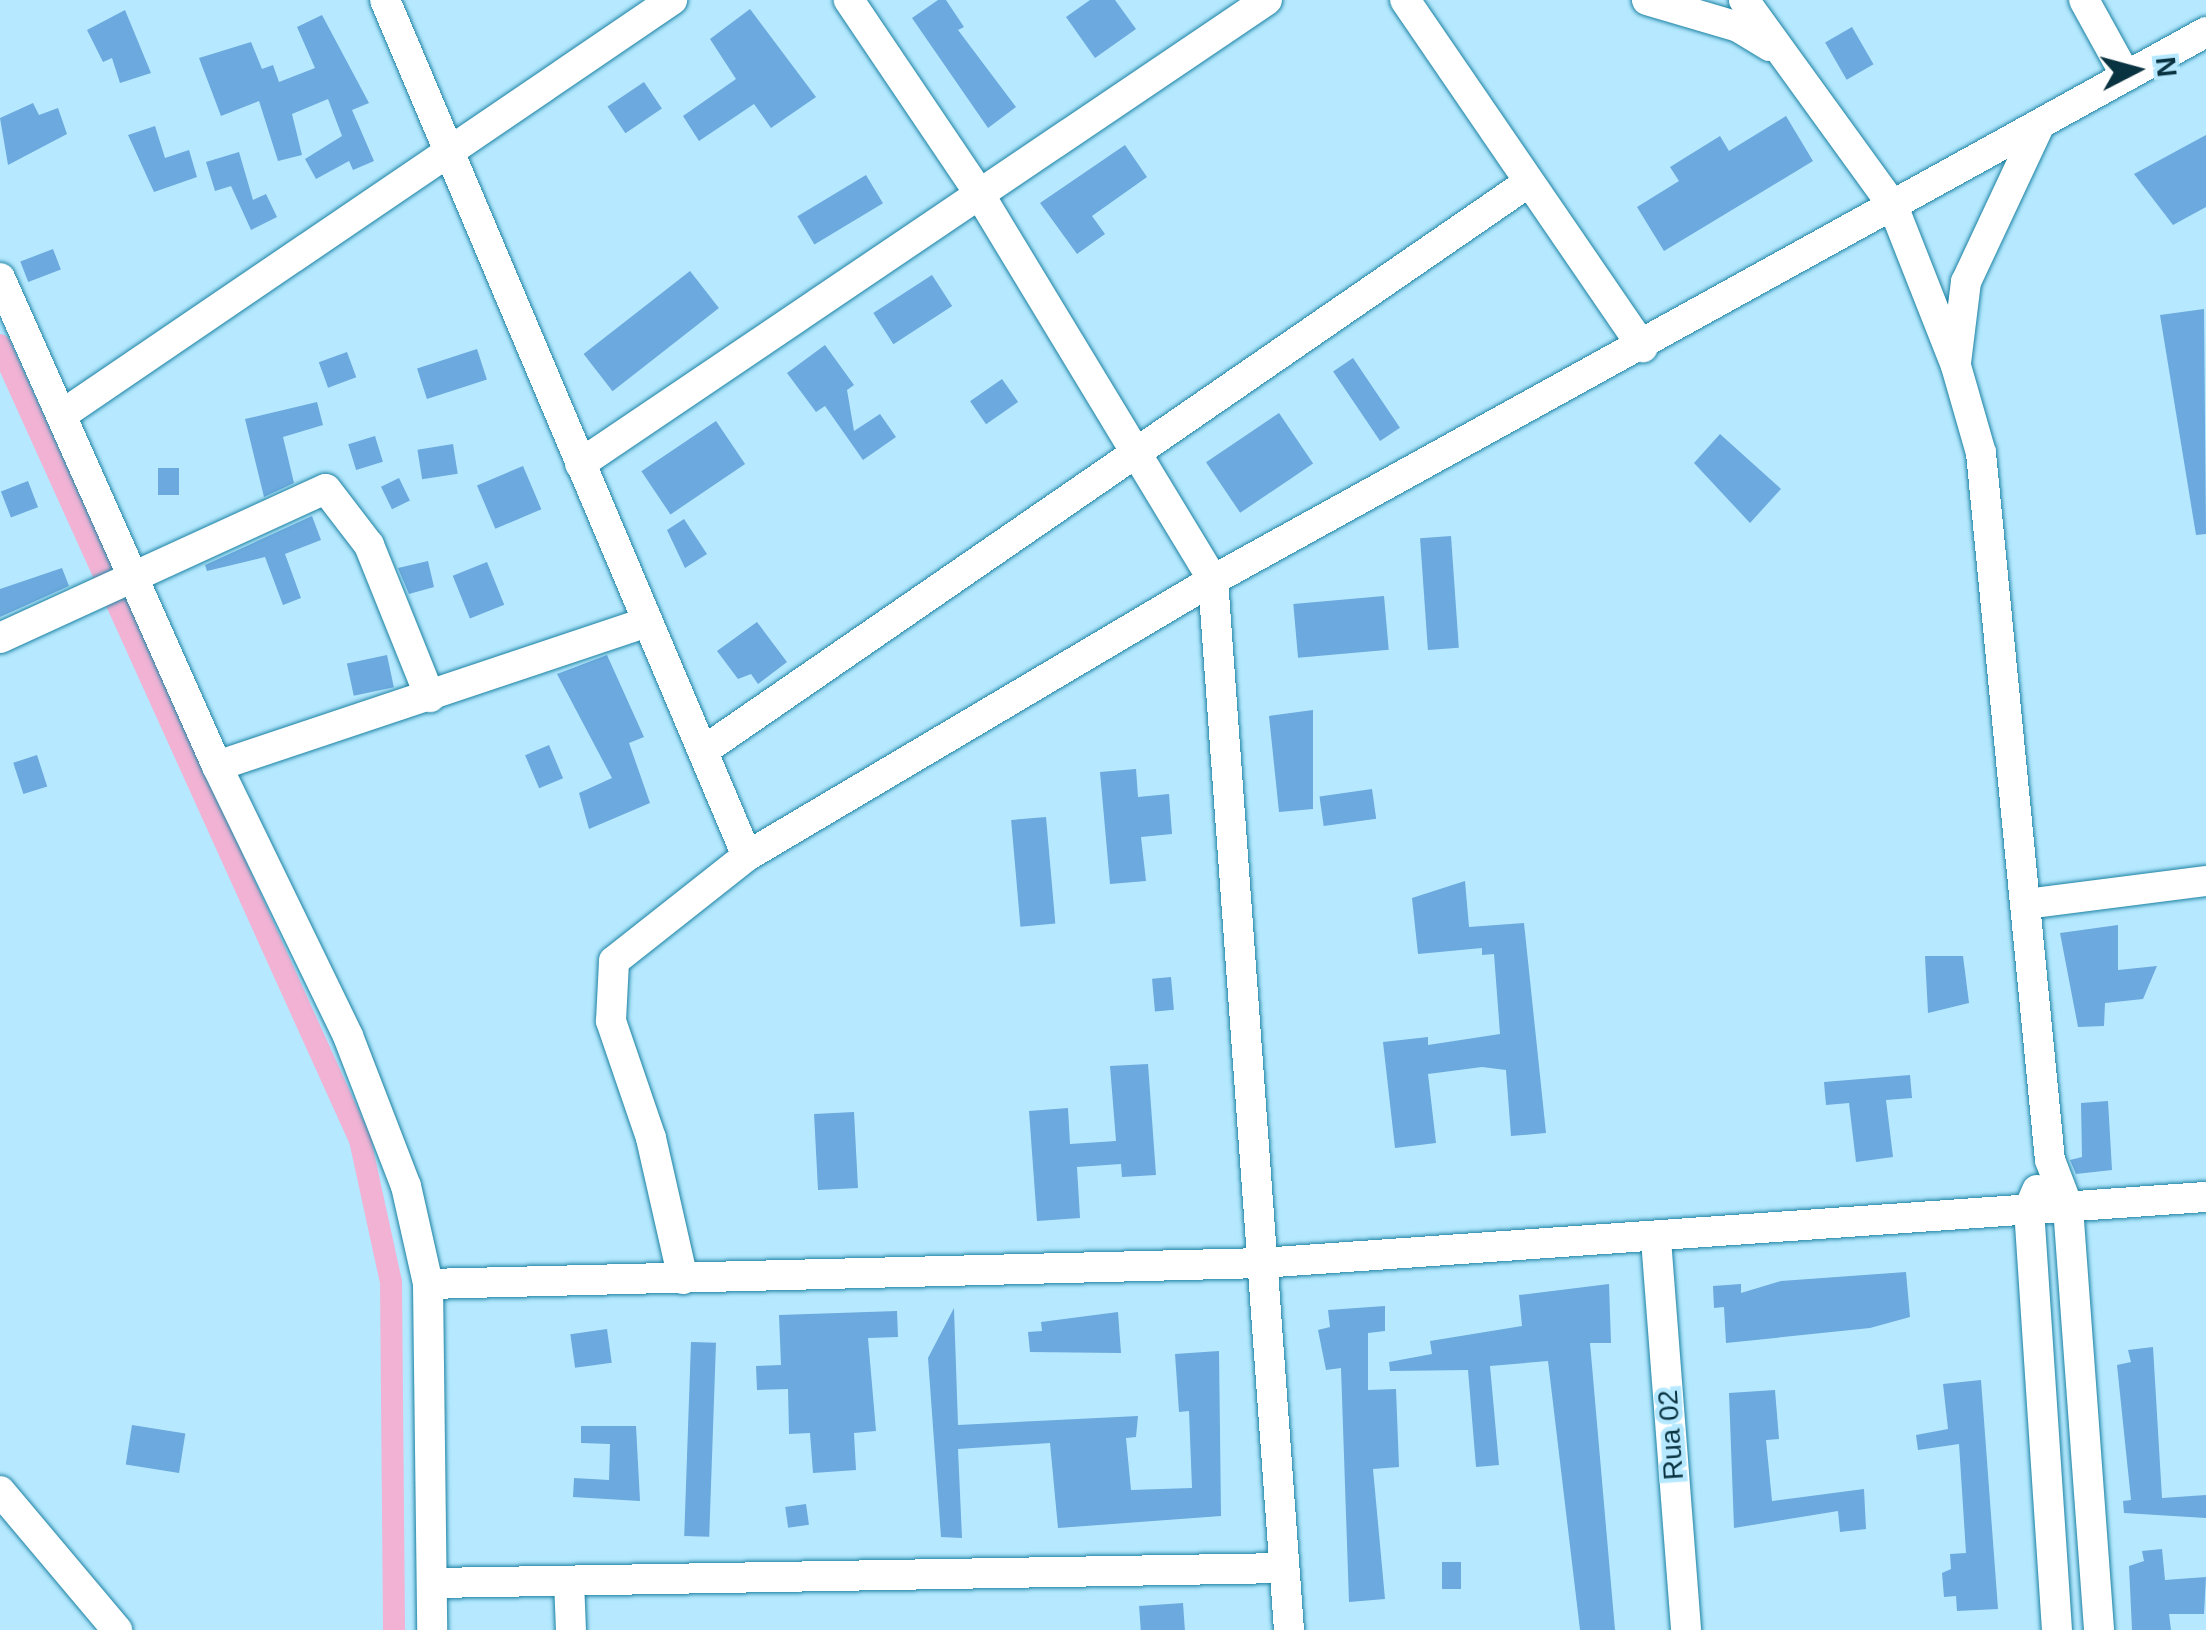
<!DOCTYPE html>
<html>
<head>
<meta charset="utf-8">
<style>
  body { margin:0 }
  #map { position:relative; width:2206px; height:1630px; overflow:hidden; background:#b6e9ff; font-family:Arial,sans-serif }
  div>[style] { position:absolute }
  .canal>* { height:22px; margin:-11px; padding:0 11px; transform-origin:11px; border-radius:11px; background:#f1b2d4 }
  .building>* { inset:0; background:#6ba9de; transform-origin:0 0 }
  .roads { filter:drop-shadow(0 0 2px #1c82a3) drop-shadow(0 0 2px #1c82a3) }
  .minor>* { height:30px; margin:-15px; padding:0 15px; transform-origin:15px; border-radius:15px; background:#fff }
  span { translate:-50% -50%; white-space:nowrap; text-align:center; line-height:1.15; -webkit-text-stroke:9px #b6e9ff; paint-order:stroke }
  .street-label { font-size:28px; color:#0a3341 }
  .north { position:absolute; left:2086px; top:20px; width:100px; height:100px; -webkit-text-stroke:8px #b6e9ff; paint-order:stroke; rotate:84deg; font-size:28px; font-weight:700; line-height:40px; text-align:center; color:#0a3341 }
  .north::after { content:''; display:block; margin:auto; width:35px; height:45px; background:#0a3341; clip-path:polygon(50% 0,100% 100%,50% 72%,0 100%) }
</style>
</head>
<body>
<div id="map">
  <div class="canal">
    <div style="left:0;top:345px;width:873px;rotate:65.64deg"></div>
    <div style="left:360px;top:1140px;width:145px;rotate:77.7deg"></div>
    <div style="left:391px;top:1282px;width:348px;rotate:89.5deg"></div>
  </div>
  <div class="building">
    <div style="clip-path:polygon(938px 0,946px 0,964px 27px,958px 30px,1016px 107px,988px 128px,912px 18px)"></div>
    <div style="clip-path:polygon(1090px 0,1115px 0,1136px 29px,1095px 58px,1066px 17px)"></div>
    <div style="clip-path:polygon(750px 9px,816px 97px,771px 128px,754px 104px,699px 141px,683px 116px,736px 79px,710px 39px)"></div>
    <div style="clip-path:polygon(125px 10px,151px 73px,120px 83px,112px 58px,103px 62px,87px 30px)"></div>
    <div style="clip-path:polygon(322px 15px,369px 103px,352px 110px,374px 161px,353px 170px,349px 161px,316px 179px,305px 159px,342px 136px,328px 99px,292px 114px,302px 155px,278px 161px,259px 101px,221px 116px,199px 58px,251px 42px,262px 69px,273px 65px,279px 82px,315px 68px,297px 27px)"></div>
    <div style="left:1852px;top:27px;width:43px;height:31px;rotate:60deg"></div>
    <div style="left:644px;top:82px;width:32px;height:44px;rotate:56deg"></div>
    <div style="clip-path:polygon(33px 103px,39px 115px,58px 108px,67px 134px,8px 165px,0 118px)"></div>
    <div style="clip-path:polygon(1786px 116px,1813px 161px,1664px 251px,1637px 207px,1679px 181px,1670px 167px,1720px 136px,1729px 151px)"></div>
    <div style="clip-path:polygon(155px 126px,165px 158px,189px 150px,197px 177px,154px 192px,128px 135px)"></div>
    <div style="clip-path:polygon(2206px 135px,2206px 207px,2173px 225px,2134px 174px)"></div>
    <div style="clip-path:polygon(1125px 145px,1147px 177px,1092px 216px,1105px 234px,1077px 254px,1040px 203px)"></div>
    <div style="clip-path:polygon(239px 152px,253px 200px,266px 194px,277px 217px,251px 230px,231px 186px,215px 191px,206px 162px)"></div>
    <div style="left:866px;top:175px;width:33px;height:80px;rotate:59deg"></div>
    <div style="left:53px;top:249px;width:22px;height:35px;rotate:69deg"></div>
    <div style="left:690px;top:271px;width:47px;height:135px;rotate:52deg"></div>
    <div style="left:932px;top:275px;width:37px;height:70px;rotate:57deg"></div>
    <div style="clip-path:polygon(2204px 309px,2206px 534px,2196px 535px,2160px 315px)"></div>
    <div style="clip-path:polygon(825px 345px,854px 385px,847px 390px,854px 431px,880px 414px,896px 437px,863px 460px,825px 406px,816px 412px,787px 373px)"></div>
    <div style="left:477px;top:349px;width:32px;height:63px;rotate:72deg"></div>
    <div style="left:347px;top:352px;width:27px;height:30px;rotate:70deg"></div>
    <div style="left:1353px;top:358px;width:84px;height:24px;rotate:56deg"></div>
    <div style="left:1002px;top:379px;width:28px;height:39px;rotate:55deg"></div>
    <div style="clip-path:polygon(317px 402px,323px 425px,283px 437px,294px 483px,264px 497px,245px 419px)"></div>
    <div style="left:1279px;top:413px;width:61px;height:88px;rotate:56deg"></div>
    <div style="left:716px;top:421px;width:52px;height:90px;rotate:56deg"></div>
    <div style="clip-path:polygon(1720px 434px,1781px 489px,1750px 523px,1694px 463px)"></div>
    <div style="left:375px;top:436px;width:27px;height:28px;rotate:73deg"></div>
    <div style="left:453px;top:444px;width:30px;height:36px;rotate:81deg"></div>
    <div style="left:523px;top:466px;width:47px;height:50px;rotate:67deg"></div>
    <div style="left:158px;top:468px;width:21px;height:27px"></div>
    <div style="left:399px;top:478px;width:25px;height:20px;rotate:64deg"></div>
    <div style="left:28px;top:481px;width:28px;height:29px;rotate:69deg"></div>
    <div style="clip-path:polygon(312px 516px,321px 540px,285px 554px,301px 598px,283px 605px,265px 557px,207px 571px,205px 565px)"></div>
    <div style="clip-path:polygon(684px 519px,707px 554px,685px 568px,667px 530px)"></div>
    <div style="left:1451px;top:536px;width:112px;height:31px;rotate:86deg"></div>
    <div style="clip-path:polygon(428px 561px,434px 587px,409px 594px,398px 568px)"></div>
    <div style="left:487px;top:562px;width:46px;height:37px;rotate:68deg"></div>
    <div style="clip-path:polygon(62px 568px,69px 586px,0 617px,0 589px)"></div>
    <div style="left:1384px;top:596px;width:54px;height:91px;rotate:85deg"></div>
    <div style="clip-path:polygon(757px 622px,787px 662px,758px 684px,751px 674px,738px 679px,717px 651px)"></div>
    <div style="left:387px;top:655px;width:33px;height:41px;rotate:78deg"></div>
    <div style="clip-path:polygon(607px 655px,644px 737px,629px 743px,650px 803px,589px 829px,579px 793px,612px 778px,557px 674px)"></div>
    <div style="clip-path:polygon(1313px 710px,1313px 809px,1279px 812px,1269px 716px)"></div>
    <div style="left:549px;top:745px;width:36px;height:26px;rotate:67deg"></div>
    <div style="left:37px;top:755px;width:33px;height:25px;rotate:72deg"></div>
    <div style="clip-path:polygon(1136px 769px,1138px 797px,1169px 794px,1172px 834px,1141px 837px,1146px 881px,1110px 884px,1100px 772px)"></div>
    <div style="left:1372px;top:789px;width:30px;height:53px;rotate:82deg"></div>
    <div style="left:1046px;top:817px;width:107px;height:35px;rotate:85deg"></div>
    <div style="clip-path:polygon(1465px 881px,1469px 927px,1524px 923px,1546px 1133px,1511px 1136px,1506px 1070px,1482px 1067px,1428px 1074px,1436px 1143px,1395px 1148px,1383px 1042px,1428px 1037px,1428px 1045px,1500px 1034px,1494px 954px,1482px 955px,1482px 948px,1418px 954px,1412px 898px)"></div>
    <div style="clip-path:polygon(2118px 925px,2118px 970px,2157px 966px,2143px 999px,2105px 1003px,2104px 1026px,2078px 1027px,2060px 933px)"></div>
    <div style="clip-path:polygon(1925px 956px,1963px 956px,1969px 1003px,1928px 1013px)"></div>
    <div style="left:1171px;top:977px;width:33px;height:19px;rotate:85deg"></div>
    <div style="clip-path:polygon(1148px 1064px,1156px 1175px,1122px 1177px,1121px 1164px,1077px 1167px,1080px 1218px,1037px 1221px,1029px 1111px,1068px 1108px,1070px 1144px,1116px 1141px,1110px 1066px)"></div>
    <div style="clip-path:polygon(1910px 1075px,1912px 1098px,1886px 1100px,1893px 1157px,1856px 1162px,1849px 1103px,1826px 1105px,1824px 1082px)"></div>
    <div style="clip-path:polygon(2108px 1101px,2112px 1170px,2076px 1174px,2070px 1160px,2082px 1157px,2081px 1103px)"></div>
    <div style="left:854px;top:1112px;width:76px;height:40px;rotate:87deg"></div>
    <div style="clip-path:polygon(1906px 1272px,1910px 1317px,1870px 1328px,1726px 1343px,1724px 1307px,1714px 1308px,1713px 1286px,1741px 1284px,1741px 1293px,1781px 1281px)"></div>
    <div style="clip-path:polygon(1609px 1284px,1611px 1343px,1590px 1343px,1615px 1630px,1580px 1630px,1548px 1361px,1490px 1366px,1499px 1465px,1476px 1467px,1468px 1370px,1390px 1371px,1389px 1362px,1432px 1354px,1430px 1341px,1522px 1326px,1519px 1295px)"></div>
    <div style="clip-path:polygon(1385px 1306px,1385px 1331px,1368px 1333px,1368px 1390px,1396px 1389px,1399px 1467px,1373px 1469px,1385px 1599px,1349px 1602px,1341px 1368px,1326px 1370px,1318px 1330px,1330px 1327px,1328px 1310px)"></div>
    <div style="clip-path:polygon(954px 1308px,958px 1425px,1138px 1416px,1136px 1437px,1126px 1438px,1131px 1490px,1192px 1488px,1189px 1411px,1179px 1412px,1175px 1354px,1219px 1351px,1221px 1516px,1058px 1528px,1050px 1443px,958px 1449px,962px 1538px,941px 1537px,928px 1358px)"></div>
    <div style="clip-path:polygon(897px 1311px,898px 1337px,868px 1338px,876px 1431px,854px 1433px,856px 1470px,813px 1473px,810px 1433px,789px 1434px,788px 1389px,757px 1390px,756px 1366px,781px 1365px,779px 1315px)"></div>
    <div style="clip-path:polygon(1118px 1312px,1121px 1353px,1030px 1352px,1028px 1332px,1042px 1331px,1041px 1322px)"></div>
    <div style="left:607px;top:1329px;width:34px;height:37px;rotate:82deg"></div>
    <div style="left:691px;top:1342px;width:25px;height:194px;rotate:2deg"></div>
    <div style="clip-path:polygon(2153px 1347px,2162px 1498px,2206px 1495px,2206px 1518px,2124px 1513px,2123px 1501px,2131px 1500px,2117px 1365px,2131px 1362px,2128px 1350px)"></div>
    <div style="clip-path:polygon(1981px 1380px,1998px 1609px,1957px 1611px,1956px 1596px,1944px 1597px,1942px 1573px,1951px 1569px,1950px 1554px,1966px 1553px,1959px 1444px,1918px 1450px,1916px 1435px,1948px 1429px,1943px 1384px)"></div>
    <div style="clip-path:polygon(1775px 1390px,1779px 1439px,1766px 1440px,1772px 1501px,1864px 1489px,1866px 1529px,1840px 1532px,1838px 1511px,1734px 1528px,1729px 1393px)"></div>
    <div style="left:132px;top:1425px;width:54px;height:40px;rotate:9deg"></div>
    <div style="clip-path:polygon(581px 1426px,636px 1426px,640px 1501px,573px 1497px,574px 1478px,609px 1480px,610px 1444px,581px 1443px)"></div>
    <div style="left:806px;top:1504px;width:21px;height:21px;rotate:82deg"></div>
    <div style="clip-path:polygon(2162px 1549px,2165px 1580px,2206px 1577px,2204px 1614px,2169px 1614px,2171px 1630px,2132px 1630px,2129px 1566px,2144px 1561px,2142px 1551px)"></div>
    <div style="left:1442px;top:1562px;width:19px;height:27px"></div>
    <div style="left:1183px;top:1603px;width:27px;height:44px;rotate:86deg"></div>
  </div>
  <div class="roads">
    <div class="minor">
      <div style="left:385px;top:0;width:929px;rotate:67.08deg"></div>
      <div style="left:1405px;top:0;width:421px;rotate:55.6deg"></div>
      <div style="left:1647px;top:0;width:95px;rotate:16.5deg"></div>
      <div style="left:1738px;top:27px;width:37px;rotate:31deg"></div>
      <div style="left:1744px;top:0;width:254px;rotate:54.1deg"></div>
      <div style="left:1893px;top:206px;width:172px;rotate:68.5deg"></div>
      <div style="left:1956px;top:366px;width:91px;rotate:74deg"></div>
      <div style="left:1981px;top:453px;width:710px;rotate:84.43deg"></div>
      <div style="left:2050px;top:1160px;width:50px;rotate:69deg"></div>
      <div style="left:2068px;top:1207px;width:424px;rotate:85.8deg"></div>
      <div style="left:2084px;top:0;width:87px;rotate:61.1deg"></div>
      <div style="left:0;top:278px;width:534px;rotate:66.03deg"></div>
      <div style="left:217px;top:766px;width:300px;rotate:64.1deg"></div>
      <div style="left:348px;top:1036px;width:161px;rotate:68.9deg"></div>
      <div style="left:406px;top:1186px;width:100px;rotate:77.3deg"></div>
      <div style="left:428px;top:1284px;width:346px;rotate:89.3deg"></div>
      <div style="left:1956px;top:363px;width:82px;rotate:-83deg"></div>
      <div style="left:1966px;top:282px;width:174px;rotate:-64.9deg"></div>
      <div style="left:66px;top:412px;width:733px;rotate:-34.21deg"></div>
      <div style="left:580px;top:464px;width:829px;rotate:-34.04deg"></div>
      <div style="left:0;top:638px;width:358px;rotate:-24.6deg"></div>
      <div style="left:326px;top:489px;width:71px;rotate:52.5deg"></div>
      <div style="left:369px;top:545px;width:164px;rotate:68.1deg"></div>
      <div style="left:703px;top:751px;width:1003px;rotate:-34.56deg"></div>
      <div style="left:217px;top:766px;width:453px;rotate:-18.5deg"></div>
      <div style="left:2026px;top:904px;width:181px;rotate:-7.3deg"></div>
      <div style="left:2037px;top:1190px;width:21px;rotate:113deg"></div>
      <div style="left:2029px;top:1209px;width:422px;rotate:86.2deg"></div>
      <div style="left:1656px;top:1239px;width:392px;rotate:85.6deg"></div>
      <div style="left:683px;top:1279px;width:145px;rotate:-102.8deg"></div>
      <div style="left:651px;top:1138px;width:124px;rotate:-108.9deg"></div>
      <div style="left:611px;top:1021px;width:60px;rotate:-87.1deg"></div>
      <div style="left:614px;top:961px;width:169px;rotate:-38.3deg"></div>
      <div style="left:747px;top:856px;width:542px;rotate:-30.64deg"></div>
      <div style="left:1213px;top:580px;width:452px;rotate:-121.2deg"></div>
      <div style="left:979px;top:193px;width:233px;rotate:-124deg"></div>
      <div style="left:428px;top:1284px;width:833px;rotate:-1.44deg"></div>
      <div style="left:1261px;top:1263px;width:947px;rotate:-4deg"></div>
      <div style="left:0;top:1491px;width:182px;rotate:49.9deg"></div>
      <div style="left:569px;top:1581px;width:49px;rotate:87.7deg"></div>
      <div style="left:434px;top:1583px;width:849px;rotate:-1.01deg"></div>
      <div style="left:1289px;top:1630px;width:1053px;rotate:-94.14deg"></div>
      <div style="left:1213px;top:580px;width:1134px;rotate:-28.89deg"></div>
    </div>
  </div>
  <div class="street-label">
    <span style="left:1671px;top:1435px;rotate:-94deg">Rua 02</span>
  </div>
  <div class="north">N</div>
</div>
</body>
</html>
